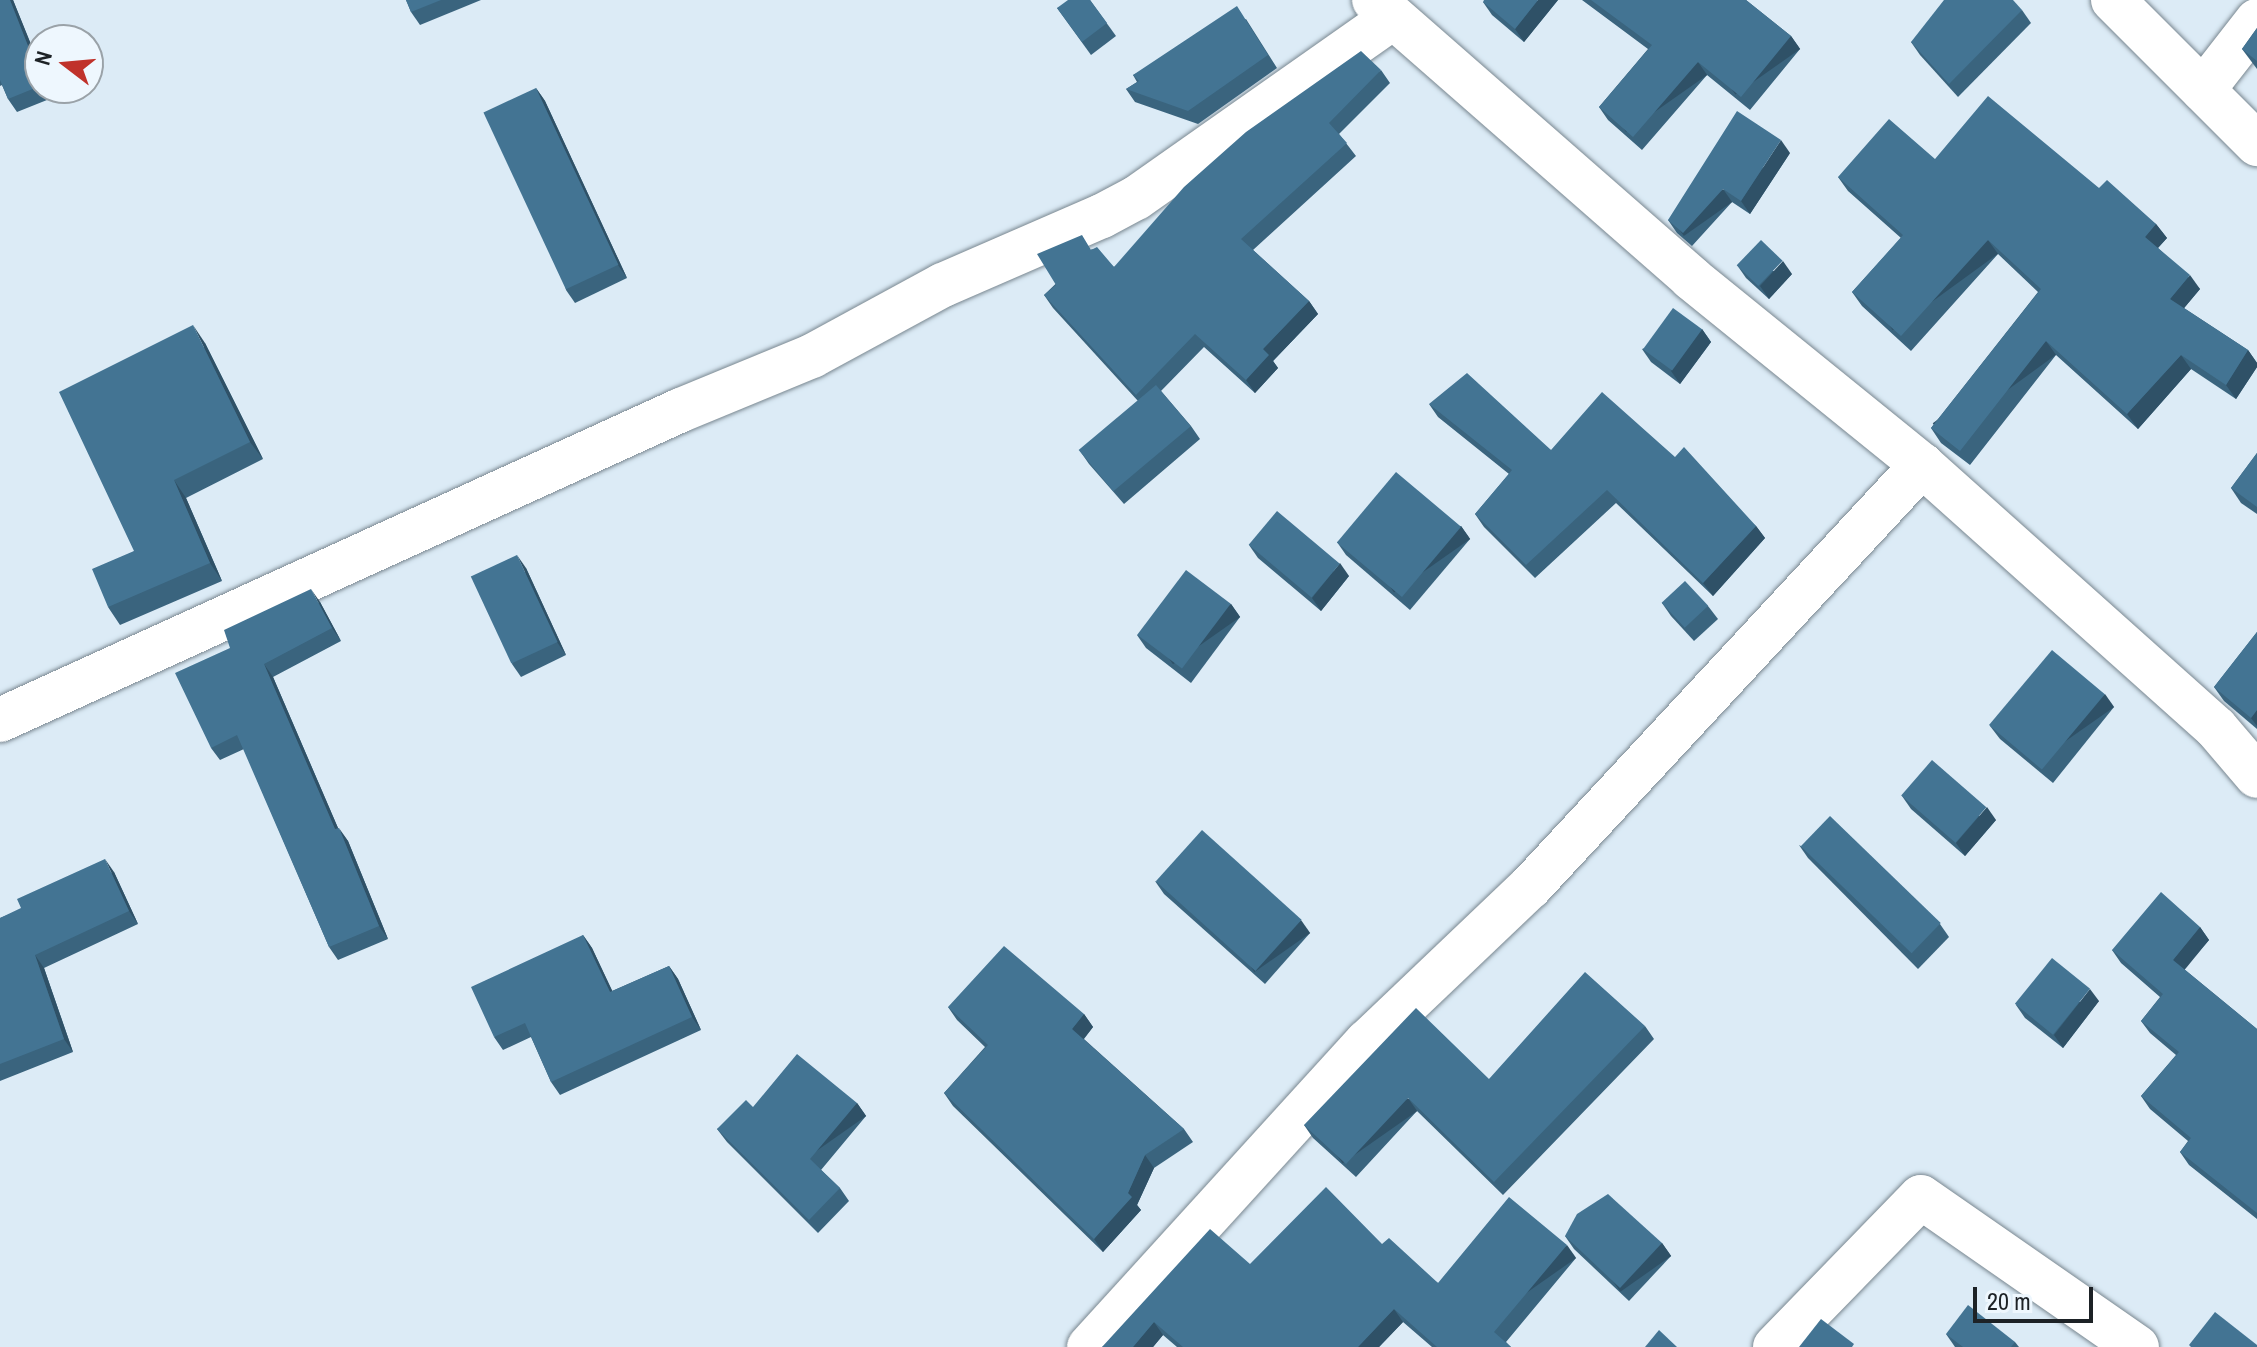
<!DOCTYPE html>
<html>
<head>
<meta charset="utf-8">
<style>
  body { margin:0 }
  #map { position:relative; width:2257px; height:1347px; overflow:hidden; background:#dcebf6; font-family:"Archivo Narrow",sans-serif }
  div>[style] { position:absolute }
  .roads { filter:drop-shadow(0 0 2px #798790) drop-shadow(0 0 2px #798790) }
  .minor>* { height:44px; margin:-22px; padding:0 22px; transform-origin:22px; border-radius:22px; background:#fff }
  .wall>* { inset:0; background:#3a647e }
  .shaded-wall>* { inset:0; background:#2f5167; transform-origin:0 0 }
  .building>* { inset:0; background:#437493; transform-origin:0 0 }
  span { translate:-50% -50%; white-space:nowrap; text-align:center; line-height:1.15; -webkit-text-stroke:8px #eef7fe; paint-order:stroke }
  .north { position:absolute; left:24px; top:24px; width:80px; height:80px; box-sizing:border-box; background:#eef7fe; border:2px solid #9aa2a8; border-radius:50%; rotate:286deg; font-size:22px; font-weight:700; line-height:32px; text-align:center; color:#1d2226 }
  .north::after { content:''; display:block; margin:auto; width:28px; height:36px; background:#c0322b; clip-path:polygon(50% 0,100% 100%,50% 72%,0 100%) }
  .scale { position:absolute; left:1973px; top:1287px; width:120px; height:36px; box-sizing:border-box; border:4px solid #1d2226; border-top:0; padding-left:10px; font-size:24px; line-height:28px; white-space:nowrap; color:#1d2226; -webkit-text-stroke:6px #eef7fe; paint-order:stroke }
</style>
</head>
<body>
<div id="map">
  <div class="roads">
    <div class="minor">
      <div style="left:1374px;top:0;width:422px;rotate:41.2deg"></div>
      <div style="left:1691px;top:278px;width:297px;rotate:39deg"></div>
      <div style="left:1922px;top:465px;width:394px;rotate:41.8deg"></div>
      <div style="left:2216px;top:728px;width:63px;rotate:49.5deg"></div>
      <div style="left:2113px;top:0;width:204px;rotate:45deg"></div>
      <div style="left:2203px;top:90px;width:88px;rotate:-52deg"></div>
      <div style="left:0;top:720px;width:748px;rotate:-24.48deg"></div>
      <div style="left:681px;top:410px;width:142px;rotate:-22.4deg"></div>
      <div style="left:812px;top:356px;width:149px;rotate:-28.5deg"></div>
      <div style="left:943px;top:285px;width:173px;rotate:-23.5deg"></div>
      <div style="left:1102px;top:216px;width:38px;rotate:-28deg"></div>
      <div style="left:1136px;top:198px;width:312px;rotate:-35.1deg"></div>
      <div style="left:1089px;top:1347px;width:413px;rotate:-47.7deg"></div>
      <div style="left:1367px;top:1042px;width:225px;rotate:-43.6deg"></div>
      <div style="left:1530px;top:887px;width:576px;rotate:-47.11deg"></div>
      <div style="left:1775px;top:1347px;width:209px;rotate:-45.8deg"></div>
      <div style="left:1921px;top:1197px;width:263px;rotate:34.8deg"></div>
    </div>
  </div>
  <div class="wall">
    <div style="clip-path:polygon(0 0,13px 0,33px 50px,40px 47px,40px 88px,66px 88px,67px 92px,17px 112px,8px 99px,2px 85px,0 86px)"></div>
    <div style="clip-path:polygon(406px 0,481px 0,420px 25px,411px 12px)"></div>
    <div style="clip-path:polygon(1090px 0,1116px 36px,1091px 55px,1057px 8px)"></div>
    <div style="clip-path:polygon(1558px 0,1524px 42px,1492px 15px,1483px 2px)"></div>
    <div style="clip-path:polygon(1582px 0,1746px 0,1791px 36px,1800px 49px,1750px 110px,1707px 75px,1642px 150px,1608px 120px,1599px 107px,1648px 49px)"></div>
    <div style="clip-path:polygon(2022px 10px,2031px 23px,1958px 97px,1920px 55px,1911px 42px)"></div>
    <div style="clip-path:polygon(1246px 19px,1277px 68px,1198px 124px,1135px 102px,1126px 89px,1137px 82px,1133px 75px)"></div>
    <div style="clip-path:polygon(2257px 28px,2257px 69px,2242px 49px)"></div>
    <div style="clip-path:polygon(1381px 70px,1390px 83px,1339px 134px,1356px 156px,1253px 250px,1309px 301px,1318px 314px,1273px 361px,1278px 368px,1255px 393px,1204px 347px,1161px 391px,1191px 426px,1200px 439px,1124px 504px,1089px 464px,1080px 451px,1138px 401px,1053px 308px,1044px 295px,1092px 249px,1114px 267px)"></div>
    <div style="clip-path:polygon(536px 88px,545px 101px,627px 278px,575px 303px,566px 290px)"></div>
    <div style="clip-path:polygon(1790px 153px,1750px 214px,1732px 202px,1692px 246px,1677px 233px,1668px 220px)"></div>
    <div style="clip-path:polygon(1935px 159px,2099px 188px,2156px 224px,2167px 238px,2158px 248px,2200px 289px,2184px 308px,2248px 350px,2257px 363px,2257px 367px,2236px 399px,2191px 369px,2138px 429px,2056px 355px,1970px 465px,1941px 443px,1931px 428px,2038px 292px,1998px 254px,1911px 351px,1862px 306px,1852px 292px,1901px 238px,1848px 191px,1838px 177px)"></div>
    <div style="clip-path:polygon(1737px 265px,1792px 274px,1769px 299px,1746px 278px)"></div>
    <div style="clip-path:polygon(1702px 329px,1711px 342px,1680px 384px,1651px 362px,1642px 349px)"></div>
    <div style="clip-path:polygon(205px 343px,263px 459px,186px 498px,222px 581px,120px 625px,108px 607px,134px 551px)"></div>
    <div style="clip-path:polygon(1429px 404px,1551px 450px,1675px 457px,1756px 526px,1765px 538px,1713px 596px,1616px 503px,1535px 578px,1484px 527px,1475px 514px,1509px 474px,1438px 417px)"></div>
    <div style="clip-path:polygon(2257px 453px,2257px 514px,2241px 503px,2231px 488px)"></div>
    <div style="clip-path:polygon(1461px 526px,1470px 539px,1410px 610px,1346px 555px,1337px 542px)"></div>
    <div style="clip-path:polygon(1249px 545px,1349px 576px,1321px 611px,1258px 558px)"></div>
    <div style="clip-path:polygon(526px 568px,566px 655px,521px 677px,512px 664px)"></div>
    <div style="clip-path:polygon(320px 602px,341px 641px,273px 677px,338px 828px,348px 841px,388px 939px,338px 960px,329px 947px,244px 749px,220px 760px,211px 748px,230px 648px)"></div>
    <div style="clip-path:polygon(1662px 603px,1708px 606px,1718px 619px,1694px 641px,1671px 616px)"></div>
    <div style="clip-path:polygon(1231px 604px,1240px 617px,1191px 683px,1146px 648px,1137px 635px)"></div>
    <div style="clip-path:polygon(2257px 632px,2257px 729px,2224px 701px,2214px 687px)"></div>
    <div style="clip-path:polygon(2114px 707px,2053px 783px,2000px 739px,1990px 726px)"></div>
    <div style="clip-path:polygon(1902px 796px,1996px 820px,1965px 856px,1911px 809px)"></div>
    <div style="clip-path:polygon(1799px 845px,1940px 924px,1949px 937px,1918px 969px,1808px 858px)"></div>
    <div style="clip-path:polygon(114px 872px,138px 924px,44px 968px,73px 1052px,0 1081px,0 918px)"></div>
    <div style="clip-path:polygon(1155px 881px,1310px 933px,1265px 984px,1164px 894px)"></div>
    <div style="clip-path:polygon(2200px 927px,2209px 940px,2184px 969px,2257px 1029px,2257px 1219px,2189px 1165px,2180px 1152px,2188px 1141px,2150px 1109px,2141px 1096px,2176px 1055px,2150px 1033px,2141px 1021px,2160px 997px,2121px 963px,2112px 950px)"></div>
    <div style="clip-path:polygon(583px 935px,592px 948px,612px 991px,669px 966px,678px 979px,701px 1030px,560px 1095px,551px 1082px,531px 1037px,503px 1050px,494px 1037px)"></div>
    <div style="clip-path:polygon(2099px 1001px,2063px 1048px,2025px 1018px,2016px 1005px)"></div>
    <div style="clip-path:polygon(948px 1007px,1084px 1014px,1093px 1027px,1084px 1039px,1184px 1129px,1193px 1142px,1154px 1168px,1137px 1205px,1141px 1210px,1103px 1252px,953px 1106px,944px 1093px,985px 1047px,957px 1020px)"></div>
    <div style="clip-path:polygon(1645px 1026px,1654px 1039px,1503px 1195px,1417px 1111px,1356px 1177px,1313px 1138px,1304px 1125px,1489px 1079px)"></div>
    <div style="clip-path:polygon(857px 1103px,866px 1116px,821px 1170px,840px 1188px,849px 1201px,818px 1233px,727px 1142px,717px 1129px,753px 1107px)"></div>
    <div style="clip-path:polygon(1565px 1236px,1662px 1243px,1671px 1256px,1629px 1301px,1574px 1249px)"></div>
    <div style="clip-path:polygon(1382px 1244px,1438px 1283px,1576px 1258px,1506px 1342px,1511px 1347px,1432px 1347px,1403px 1322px,1379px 1347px,1177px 1347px,1163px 1335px,1153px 1347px,1102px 1347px,1250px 1264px)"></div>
    <div style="clip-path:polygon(1946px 1334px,2015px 1342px,2019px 1347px,1955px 1347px)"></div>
  </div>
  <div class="shaded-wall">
    <div style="clip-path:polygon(10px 0,13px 0,39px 64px,30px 51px)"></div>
    <div style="clip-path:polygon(1538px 0,1558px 0,1524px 42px,1515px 29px)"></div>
    <div style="left:1791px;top:36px;width:16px;height:79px;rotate:55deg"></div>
    <div style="left:1698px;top:62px;width:16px;height:99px;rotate:55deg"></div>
    <div style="clip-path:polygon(536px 88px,545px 101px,627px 278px,618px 265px)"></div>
    <div style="clip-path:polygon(1781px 140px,1790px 153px,1750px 214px,1741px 201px)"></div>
    <div style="left:1723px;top:189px;width:16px;height:59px;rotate:55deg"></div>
    <div style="clip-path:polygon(2156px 224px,2167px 238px,2155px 251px,2145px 237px)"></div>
    <div style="left:1988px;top:240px;width:17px;height:130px;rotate:54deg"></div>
    <div style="clip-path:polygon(1783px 261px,1792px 274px,1769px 299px,1760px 286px)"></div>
    <div style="clip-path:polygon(2190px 275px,2200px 289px,2180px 313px,2170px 299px)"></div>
    <div style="clip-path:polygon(1309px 301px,1318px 314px,1273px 361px,1278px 368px,1255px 393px,1246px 380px,1263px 349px)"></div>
    <div style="clip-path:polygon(193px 325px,205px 343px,263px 459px,250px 442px)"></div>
    <div style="clip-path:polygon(1702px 329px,1711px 342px,1680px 384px,1671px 371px)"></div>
    <div style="left:2046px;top:341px;width:17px;height:140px;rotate:54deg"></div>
    <div style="clip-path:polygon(2248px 350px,2257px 363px,2257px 367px,2236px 399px,2226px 385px)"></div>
    <div style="clip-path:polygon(2181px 355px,2191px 369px,2138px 429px,2127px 414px)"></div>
    <div style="clip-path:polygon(174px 480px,186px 498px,222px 581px,210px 563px)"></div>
    <div style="left:1461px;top:526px;width:16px;height:93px;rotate:55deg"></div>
    <div style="clip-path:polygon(1756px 526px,1765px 538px,1713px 596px,1703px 583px)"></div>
    <div style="clip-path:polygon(517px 555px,526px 568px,566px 655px,557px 642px)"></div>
    <div style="clip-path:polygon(1340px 563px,1349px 576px,1321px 611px,1312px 598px)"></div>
    <div style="clip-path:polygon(311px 589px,320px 602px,341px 641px,332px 628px)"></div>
    <div style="left:1231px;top:604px;width:16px;height:82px;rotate:55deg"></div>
    <div style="clip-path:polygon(264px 664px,273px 677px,344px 842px,335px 829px)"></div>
    <div style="left:2105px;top:694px;width:16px;height:97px;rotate:55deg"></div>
    <div style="clip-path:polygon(2257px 710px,2257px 726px,2251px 718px)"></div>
    <div style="clip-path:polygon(1987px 807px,1996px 820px,1965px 856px,1956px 843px)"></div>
    <div style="clip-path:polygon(339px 828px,348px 841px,388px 939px,379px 926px)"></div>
    <div style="clip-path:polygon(105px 859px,114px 872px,138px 924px,129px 911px)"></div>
    <div style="left:1301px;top:920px;width:16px;height:68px;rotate:55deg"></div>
    <div style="clip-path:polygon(2200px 927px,2209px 940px,2182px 973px,2173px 960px)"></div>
    <div style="clip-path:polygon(583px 935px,592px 948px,619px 1005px,610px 992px)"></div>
    <div style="clip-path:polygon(35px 955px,44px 968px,73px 1052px,64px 1039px)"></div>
    <div style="clip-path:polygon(669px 966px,678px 979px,701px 1030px,692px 1017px)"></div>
    <div style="clip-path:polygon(2090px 989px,2099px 1001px,2063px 1048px,2054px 1035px)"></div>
    <div style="clip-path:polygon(1084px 1014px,1093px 1027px,1081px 1042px,1072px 1029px)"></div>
    <div style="left:1408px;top:1098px;width:16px;height:91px;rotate:55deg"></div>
    <div style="left:857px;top:1103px;width:16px;height:73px;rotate:55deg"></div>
    <div style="clip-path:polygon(1145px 1155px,1154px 1168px,1137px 1205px,1141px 1210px,1103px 1252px,1094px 1239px,1128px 1193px)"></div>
    <div style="left:1662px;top:1243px;width:16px;height:62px;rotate:55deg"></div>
    <div style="left:1567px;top:1245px;width:16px;height:114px;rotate:55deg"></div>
    <div style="clip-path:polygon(1394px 1309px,1403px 1322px,1379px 1347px,1358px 1347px)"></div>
    <div style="clip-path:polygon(1154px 1322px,1163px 1335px,1153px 1347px,1133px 1347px)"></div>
  </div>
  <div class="building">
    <div style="clip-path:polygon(0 0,10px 0,30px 51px,40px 47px,40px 86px,8px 99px,0 80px)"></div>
    <div style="clip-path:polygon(406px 0,441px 0,411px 12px)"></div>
    <div style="clip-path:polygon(1068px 0,1090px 0,1107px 23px,1082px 42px,1057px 8px)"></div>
    <div style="clip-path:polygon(1484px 0,1538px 0,1515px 29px,1483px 2px)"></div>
    <div style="clip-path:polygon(1591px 0,1746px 0,1791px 36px,1741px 97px,1698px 62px,1633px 137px,1599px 107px,1652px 45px)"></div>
    <div style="clip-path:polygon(1944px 0,2013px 0,2022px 10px,1949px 84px,1911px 42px)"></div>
    <div style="clip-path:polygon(1237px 6px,1268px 55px,1188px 111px,1126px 89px,1139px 81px,1133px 75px)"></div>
    <div style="clip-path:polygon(2257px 28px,2257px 61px,2242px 49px)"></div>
    <div style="clip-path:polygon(1361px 51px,1381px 70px,1329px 123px,1347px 143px,1241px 239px,1309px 301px,1263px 349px,1269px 355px,1246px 380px,1195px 334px,1136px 395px,1044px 295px,1056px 285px,1037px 254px,1082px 235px,1091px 250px,1097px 247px,1114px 267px,1184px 187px,1246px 132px)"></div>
    <div style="left:536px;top:88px;width:195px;height:58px;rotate:65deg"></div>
    <div style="clip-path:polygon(1988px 96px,2099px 188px,2107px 180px,2156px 224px,2145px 237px,2190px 275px,2170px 299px,2248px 350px,2226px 385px,2181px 355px,2127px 414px,2046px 341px,1960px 451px,1931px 428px,2041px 289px,1988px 240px,1901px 336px,1852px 292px,1903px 235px,1838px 177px,1889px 119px,1935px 159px)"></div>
    <div style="clip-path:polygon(1737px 111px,1781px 140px,1741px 201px,1723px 189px,1683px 233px,1668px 220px)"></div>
    <div style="left:1761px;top:240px;width:30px;height:35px;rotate:44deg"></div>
    <div style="left:1673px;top:308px;width:36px;height:51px;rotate:36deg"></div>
    <div style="clip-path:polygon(193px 325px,250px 442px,174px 480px,210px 563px,108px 607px,92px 569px,134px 551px,59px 392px)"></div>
    <div style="clip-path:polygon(1467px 373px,1551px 450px,1602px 392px,1675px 457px,1684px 447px,1756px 526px,1703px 583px,1607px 490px,1526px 565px,1475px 514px,1512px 470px,1429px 404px)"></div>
    <div style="left:1156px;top:385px;width:54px;height:101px;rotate:50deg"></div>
    <div style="clip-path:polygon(2257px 453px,2257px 507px,2231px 488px)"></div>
    <div style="left:1396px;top:472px;width:85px;height:92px;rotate:40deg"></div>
    <div style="left:1277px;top:511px;width:82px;height:44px;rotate:40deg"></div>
    <div style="left:517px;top:555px;width:96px;height:51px;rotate:65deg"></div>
    <div style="left:1186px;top:570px;width:56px;height:81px;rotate:37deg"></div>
    <div style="left:1685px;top:581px;width:34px;height:32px;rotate:47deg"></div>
    <div style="clip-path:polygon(311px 589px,332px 628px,264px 664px,335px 829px,339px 828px,379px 926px,329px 947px,237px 735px,211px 748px,175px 673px,230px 648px,224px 630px)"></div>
    <div style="clip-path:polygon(2257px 632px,2257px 710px,2251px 718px,2214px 687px)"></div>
    <div style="left:2052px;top:650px;width:69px;height:98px;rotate:40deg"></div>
    <div style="left:1932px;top:760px;width:72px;height:47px;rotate:41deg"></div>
    <div style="left:1830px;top:816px;width:154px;height:42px;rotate:44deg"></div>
    <div style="left:1202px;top:830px;width:134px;height:69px;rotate:42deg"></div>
    <div style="clip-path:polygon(105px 859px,129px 911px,35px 955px,64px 1039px,0 1064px,0 918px,21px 908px,17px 899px)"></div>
    <div style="clip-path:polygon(2161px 892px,2200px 927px,2173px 960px,2257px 1029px,2257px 1213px,2180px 1152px,2191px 1138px,2141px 1096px,2179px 1052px,2141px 1021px,2163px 994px,2112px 950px)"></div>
    <div style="clip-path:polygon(583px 935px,610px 992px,669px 966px,692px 1017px,551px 1082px,525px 1023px,494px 1037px,471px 987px)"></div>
    <div style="clip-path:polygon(1004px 946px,1084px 1014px,1072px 1029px,1184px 1129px,1145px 1155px,1128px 1193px,1132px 1197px,1094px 1239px,944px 1093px,988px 1045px,948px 1007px)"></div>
    <div style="left:2052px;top:958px;width:49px;height:59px;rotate:39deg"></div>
    <div style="clip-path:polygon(1585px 972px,1645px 1026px,1494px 1182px,1408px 1098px,1346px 1164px,1304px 1125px,1416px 1008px,1489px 1079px)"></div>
    <div style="clip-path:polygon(797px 1054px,857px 1103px,810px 1159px,840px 1188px,809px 1220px,717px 1129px,746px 1100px,753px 1107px)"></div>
    <div style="clip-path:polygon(1326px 1187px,1382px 1244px,1389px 1238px,1438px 1283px,1509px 1197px,1567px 1245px,1494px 1332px,1511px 1347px,1437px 1347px,1394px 1309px,1358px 1347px,1183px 1347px,1154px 1322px,1133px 1347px,1102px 1347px,1210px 1229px,1250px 1264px)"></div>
    <div style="clip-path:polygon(1608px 1194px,1662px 1243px,1620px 1288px,1565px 1236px,1577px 1214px)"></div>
    <div style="clip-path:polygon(1968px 1305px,2015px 1342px,2011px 1347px,1963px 1347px,1946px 1334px)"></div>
    <div style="clip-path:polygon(2215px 1312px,2257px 1345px,2257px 1347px,2191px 1347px,2189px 1345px)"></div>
    <div style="clip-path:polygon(1821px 1319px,1854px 1344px,1852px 1347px,1799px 1347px)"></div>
    <div style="clip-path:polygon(1659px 1330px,1677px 1347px,1645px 1347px)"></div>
  </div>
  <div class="north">N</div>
  <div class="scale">20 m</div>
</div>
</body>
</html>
